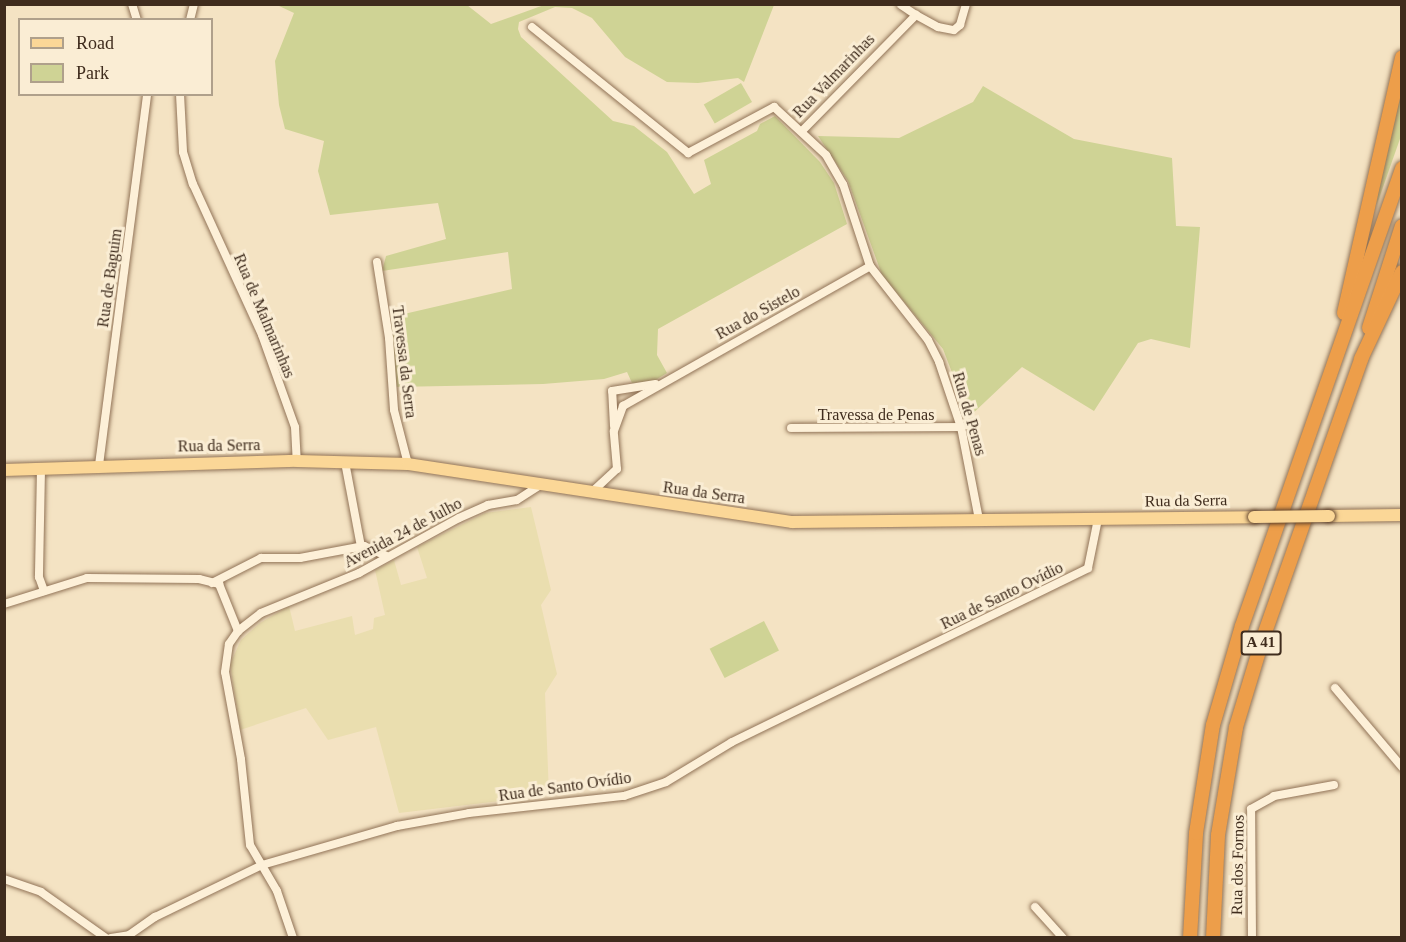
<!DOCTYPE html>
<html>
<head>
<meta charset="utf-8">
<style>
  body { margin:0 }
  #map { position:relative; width:1406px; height:942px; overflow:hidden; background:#f4e3c3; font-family:Georgia,serif }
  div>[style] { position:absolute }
  .farmland>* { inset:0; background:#eadeaf }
  .green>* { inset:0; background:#cfd395; transform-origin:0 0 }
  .roads { filter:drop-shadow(0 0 2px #917357) drop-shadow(0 0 2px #917357) }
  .minor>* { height:8px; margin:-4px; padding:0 4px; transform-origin:4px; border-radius:4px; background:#fdf0d8 }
  .primary>* { height:12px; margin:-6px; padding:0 6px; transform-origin:6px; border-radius:6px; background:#fbd797 }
  .motorway>* { height:14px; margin:-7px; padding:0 7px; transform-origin:7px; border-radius:7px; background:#ed9e4a }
  .bridges { filter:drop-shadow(0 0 2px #5e412b) drop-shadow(0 0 2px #5e412b) }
  .primary-bridge>* { height:12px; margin:-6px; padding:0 6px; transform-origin:6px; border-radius:6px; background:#fbd797 }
  span { translate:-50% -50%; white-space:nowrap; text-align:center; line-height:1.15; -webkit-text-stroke:6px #faedd4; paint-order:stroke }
  .shield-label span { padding:2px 4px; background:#faedd4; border:2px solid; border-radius:4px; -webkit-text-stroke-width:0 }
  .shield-label { font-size:15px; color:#3f2c1d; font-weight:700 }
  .street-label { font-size:16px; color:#3f2c1d }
  .frame { position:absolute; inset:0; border:6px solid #3f2c1d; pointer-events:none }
  .legend { position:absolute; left:18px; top:18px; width:195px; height:78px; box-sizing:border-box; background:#faedd4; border:2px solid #afa08b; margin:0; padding:8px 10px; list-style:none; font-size:18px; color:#3f2c1d }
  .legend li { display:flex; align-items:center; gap:12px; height:30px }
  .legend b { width:30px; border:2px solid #afa08b }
</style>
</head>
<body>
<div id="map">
  <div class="farmland">
    <div style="clip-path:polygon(531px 507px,551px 590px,541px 605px,557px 674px,545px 693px,549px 795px,399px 813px,376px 727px,328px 740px,306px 708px,240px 730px,230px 664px,241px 640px,260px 623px,289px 606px,295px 631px,352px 616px,355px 635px,373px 629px,374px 618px,385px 615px,375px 570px,394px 560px,401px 585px,427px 578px,417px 547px,485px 513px)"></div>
  </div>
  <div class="green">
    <div style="clip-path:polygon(277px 5px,467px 5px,491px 24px,544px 5px,774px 5px,744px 82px,738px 78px,698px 83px,667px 82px,625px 57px,592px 18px,572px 8px,555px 7px,519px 22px,518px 29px,521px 37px,613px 121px,634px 126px,667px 152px,694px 194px,711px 184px,704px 160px,757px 131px,760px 124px,775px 116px,820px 162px,834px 183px,847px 224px,658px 329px,657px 355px,667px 373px,654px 381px,632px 383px,627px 372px,604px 379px,543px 384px,394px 387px,391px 317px,512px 289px,508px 252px,382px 271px,386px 256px,446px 239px,438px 203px,330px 215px,318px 171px,324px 141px,285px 129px,279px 105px,275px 61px,294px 13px)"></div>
    <div style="left:741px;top:83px;width:22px;height:43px;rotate:60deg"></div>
    <div style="clip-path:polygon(983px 86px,1074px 139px,1172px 158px,1176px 226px,1200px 227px,1190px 348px,1151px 339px,1138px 343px,1094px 411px,1022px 367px,969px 417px,943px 349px,882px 275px,848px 181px,818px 136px,899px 138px,973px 102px)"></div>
    <div style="clip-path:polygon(1401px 92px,1401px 136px,1377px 204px,1379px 178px)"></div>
    <div style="left:764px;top:621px;width:33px;height:61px;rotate:63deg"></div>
  </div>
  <div class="roads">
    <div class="minor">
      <div style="left:132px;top:4px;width:17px;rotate:73deg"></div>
      <div style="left:901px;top:5px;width:18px;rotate:34deg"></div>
      <div style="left:190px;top:20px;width:16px;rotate:-76deg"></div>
      <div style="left:532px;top:27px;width:201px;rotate:38.9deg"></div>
      <div style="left:688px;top:153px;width:98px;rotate:-28.1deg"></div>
      <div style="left:774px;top:107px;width:71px;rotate:42.7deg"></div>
      <div style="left:826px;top:155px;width:34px;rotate:60deg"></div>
      <div style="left:843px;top:184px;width:86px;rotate:71.8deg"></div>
      <div style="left:870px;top:266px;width:94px;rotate:51.9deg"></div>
      <div style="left:928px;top:340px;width:25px;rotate:63deg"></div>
      <div style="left:939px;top:362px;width:69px;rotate:71.3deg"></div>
      <div style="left:961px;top:427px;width:95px;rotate:79deg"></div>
      <div style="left:180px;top:94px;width:58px;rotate:87deg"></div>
      <div style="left:183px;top:152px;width:34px;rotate:73deg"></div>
      <div style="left:193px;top:184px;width:166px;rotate:65.4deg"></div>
      <div style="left:262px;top:335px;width:98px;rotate:70.3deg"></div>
      <div style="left:295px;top:427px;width:34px;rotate:87deg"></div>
      <div style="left:802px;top:131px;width:163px;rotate:-45.5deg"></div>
      <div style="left:916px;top:15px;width:25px;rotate:29deg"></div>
      <div style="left:938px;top:27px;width:16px;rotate:11deg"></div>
      <div style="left:954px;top:30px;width:8px;rotate:-40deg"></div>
      <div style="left:960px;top:25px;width:22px;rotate:-74deg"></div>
      <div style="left:377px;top:262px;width:77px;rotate:81deg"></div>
      <div style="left:389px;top:338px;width:72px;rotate:86deg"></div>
      <div style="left:394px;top:410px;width:56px;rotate:75.5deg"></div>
      <div style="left:614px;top:426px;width:35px;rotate:-93deg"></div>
      <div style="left:612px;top:391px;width:44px;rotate:-9.2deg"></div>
      <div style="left:791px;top:428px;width:170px;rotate:-0.3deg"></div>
      <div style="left:345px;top:462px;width:86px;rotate:79.3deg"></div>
      <div style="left:99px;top:465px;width:374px;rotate:-82.6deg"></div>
      <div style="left:41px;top:469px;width:108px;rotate:91.1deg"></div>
      <div style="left:39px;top:577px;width:15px;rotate:70deg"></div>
      <div style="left:592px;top:492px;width:34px;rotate:-43deg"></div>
      <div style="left:617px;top:469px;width:38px;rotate:-95deg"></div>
      <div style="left:614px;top:431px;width:27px;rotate:-70deg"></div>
      <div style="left:623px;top:406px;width:284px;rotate:-29.5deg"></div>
      <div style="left:212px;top:583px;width:55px;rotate:-27deg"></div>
      <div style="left:261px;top:558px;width:39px"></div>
      <div style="left:300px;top:558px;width:65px;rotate:-10.6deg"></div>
      <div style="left:364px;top:546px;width:24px;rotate:24deg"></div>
      <div style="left:4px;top:604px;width:87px;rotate:-17.4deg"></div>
      <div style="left:87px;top:578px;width:112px;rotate:0.5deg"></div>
      <div style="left:199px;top:579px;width:21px;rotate:14deg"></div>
      <div style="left:219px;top:584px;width:51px;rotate:68deg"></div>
      <div style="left:1335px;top:688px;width:104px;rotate:49.7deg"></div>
      <div style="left:4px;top:879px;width:39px;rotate:19deg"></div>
      <div style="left:41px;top:892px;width:80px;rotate:35.3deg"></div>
      <div style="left:1035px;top:907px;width:42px;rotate:47.9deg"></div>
      <div style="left:111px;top:938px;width:18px;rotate:-9deg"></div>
      <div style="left:129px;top:935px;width:32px;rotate:-35deg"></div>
      <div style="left:155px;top:917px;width:119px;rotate:-25.9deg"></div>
      <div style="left:262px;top:865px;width:141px;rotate:-16.1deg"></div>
      <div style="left:397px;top:826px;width:73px;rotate:-10.2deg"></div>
      <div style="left:469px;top:813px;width:156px;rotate:-6.3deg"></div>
      <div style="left:624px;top:796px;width:44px;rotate:-18.4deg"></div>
      <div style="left:666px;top:782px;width:77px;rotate:-31.2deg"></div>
      <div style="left:732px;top:742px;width:396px;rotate:-26deg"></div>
      <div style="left:1088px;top:568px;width:50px;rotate:-78.5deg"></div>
      <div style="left:293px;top:938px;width:50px;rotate:-108.8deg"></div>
      <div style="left:277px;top:891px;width:53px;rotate:-120.4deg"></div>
      <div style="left:250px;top:845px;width:86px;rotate:-96deg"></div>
      <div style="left:241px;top:759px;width:88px;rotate:-100.4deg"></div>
      <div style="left:225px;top:672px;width:28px;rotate:-82deg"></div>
      <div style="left:229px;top:644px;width:16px;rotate:-55deg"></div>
      <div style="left:238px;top:631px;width:29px;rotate:-38deg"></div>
      <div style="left:261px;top:613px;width:106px;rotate:-22.2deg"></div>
      <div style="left:359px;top:573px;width:114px;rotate:-28.8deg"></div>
      <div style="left:459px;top:518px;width:32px;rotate:-24deg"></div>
      <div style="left:488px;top:505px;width:29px;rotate:-10deg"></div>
      <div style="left:517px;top:500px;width:27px;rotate:-33deg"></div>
      <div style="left:1252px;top:938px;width:129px;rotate:-90.4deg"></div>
      <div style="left:1251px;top:809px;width:26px;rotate:-29deg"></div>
      <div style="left:1274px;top:796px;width:61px;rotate:-10.4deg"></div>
    </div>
    <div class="primary">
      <div style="left:4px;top:470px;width:293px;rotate:-1.8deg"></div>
      <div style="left:297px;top:461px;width:111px;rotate:1.5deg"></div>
      <div style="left:408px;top:464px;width:388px;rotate:8.6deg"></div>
      <div style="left:792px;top:522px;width:462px;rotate:-0.6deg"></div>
      <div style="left:1329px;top:516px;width:73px;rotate:-0.8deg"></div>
    </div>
    <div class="motorway">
      <div style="left:1344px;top:313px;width:262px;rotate:-77.2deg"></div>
      <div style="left:1369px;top:328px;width:107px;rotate:-72.1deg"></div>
      <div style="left:1190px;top:938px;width:105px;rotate:-86.7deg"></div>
      <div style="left:1196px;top:833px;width:109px;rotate:-81.1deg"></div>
      <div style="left:1213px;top:725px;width:103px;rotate:-73.7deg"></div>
      <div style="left:1242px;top:626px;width:485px;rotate:-70.7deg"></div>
      <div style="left:1213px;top:938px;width:103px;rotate:-87.2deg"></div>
      <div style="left:1218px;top:835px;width:109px;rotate:-80.5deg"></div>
      <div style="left:1236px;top:727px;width:93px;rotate:-73.1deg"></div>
      <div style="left:1263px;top:638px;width:296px;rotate:-70.6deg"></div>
      <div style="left:1361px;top:359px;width:96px;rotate:-64.8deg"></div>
    </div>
  </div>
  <div class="bridges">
    <div class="primary-bridge">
      <div style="left:1254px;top:517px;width:75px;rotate:-0.8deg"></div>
    </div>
  </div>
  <div class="shield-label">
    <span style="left:1261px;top:643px">A 41</span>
  </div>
  <div class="street-label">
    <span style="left:834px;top:76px;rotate:-46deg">Rua Valmarinhas</span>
    <span style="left:110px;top:278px;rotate:-82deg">Rua de Baguim</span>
    <span style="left:758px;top:313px;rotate:-29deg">Rua do Sistelo</span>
    <span style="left:264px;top:316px;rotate:67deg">Rua de Malmarinhas</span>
    <span style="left:404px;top:362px;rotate:83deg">Travessa da Serra</span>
    <span style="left:969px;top:414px;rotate:74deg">Rua de Penas</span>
    <span style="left:876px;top:415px">Travessa de Penas</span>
    <span style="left:219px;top:446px;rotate:-1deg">Rua da Serra</span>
    <span style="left:704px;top:493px;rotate:8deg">Rua da Serra</span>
    <span style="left:1186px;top:501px;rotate:-1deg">Rua da Serra</span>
    <span style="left:403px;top:533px;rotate:-28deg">Avenida 24 de Julho</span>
    <span style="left:1002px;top:596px;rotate:-26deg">Rua de Santo Ovídio</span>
    <span style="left:565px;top:787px;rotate:-8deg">Rua de Santo Ovídio</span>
    <span style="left:1238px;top:865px;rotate:-89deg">Rua dos Fornos</span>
  </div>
  <div class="frame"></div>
  <ul class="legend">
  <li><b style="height:8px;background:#fbd797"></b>Road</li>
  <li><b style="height:16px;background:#cfd395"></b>Park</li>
  </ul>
</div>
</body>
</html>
